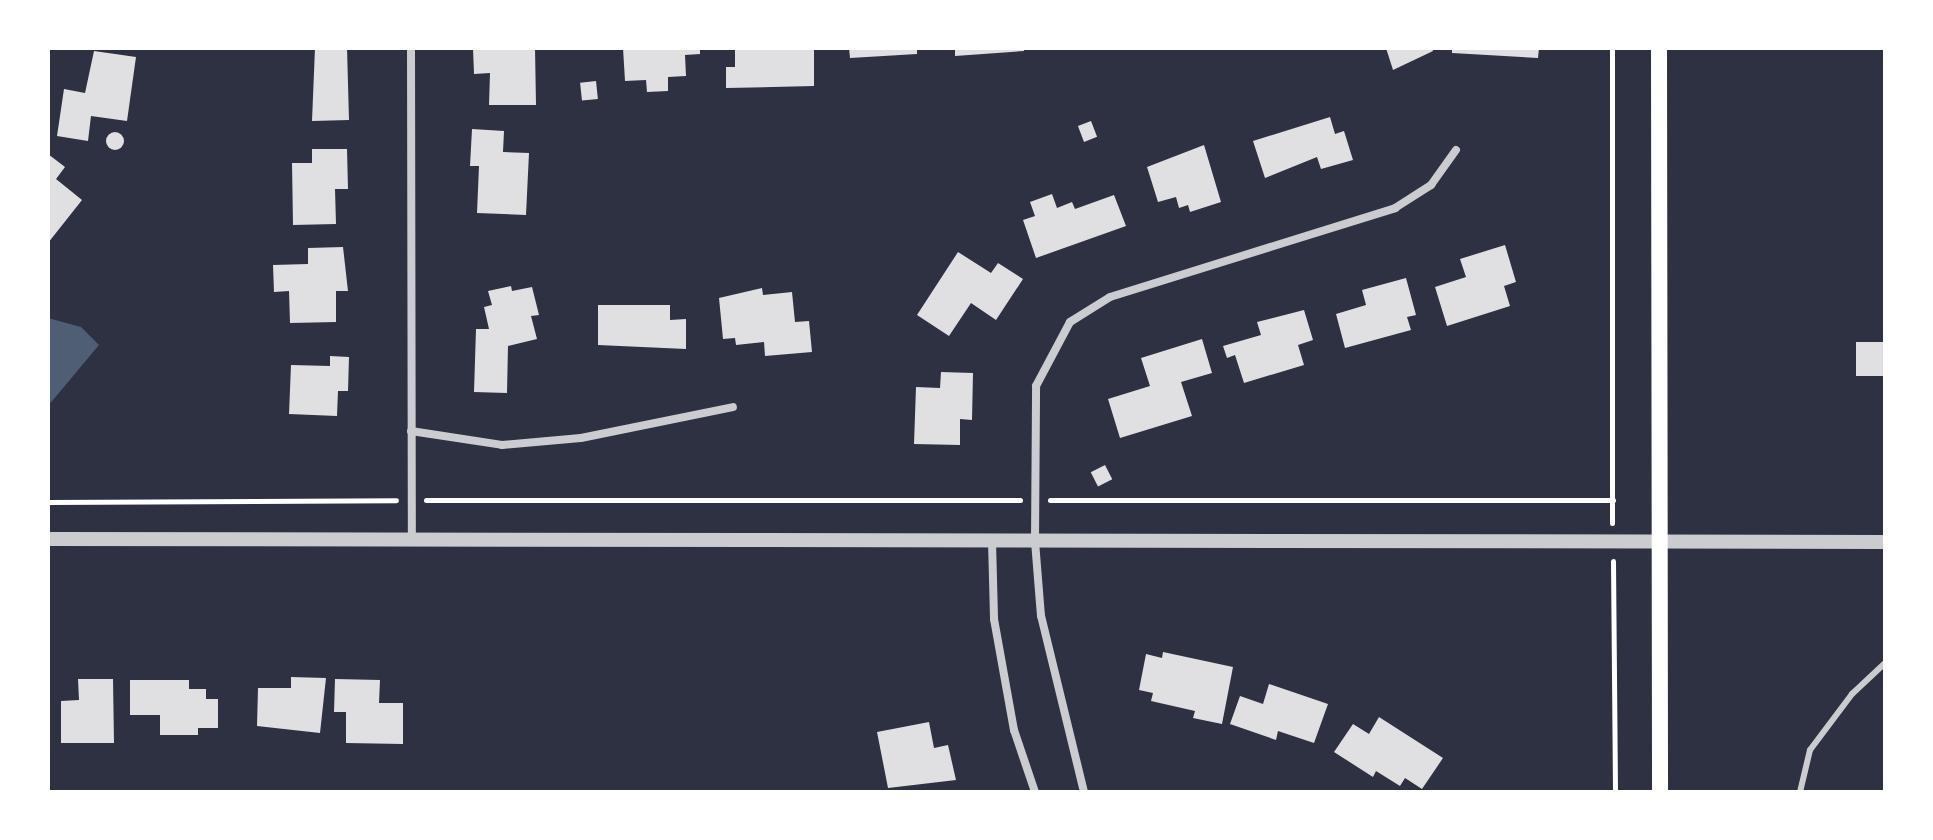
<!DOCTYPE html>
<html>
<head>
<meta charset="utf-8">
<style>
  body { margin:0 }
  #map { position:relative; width:1933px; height:840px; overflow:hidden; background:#2d3142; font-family:"Alegreya Sans",sans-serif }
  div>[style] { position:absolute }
  .water>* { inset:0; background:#4f5d75 }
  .building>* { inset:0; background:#e0e0e3; transform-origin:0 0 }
  .round { border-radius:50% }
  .path>* { height:5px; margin:-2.5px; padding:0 2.5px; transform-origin:2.5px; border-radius:2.5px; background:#fff }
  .service>* { height:6px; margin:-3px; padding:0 3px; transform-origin:3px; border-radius:3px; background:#caccd0 }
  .minor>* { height:8px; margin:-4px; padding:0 4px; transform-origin:4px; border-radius:4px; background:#caccd0 }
  .tertiary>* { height:14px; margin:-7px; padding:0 7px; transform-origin:7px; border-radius:7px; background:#caccd0 }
  .secondary>* { height:16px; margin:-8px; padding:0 8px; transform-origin:8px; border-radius:8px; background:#fff }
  span { translate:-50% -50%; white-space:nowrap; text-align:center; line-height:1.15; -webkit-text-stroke:6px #fff; paint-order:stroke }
  .frame { position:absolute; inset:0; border:50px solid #fff; pointer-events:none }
</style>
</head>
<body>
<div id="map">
  <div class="water">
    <div style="clip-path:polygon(48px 318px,81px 327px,99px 345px,48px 406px)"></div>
  </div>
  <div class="building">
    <div style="clip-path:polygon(315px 48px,347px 48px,349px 120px,312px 121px)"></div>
    <div style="clip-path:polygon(473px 48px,535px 48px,536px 105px,489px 105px,490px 73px,474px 74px)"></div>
    <div style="clip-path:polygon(623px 48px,700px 48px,700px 54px,685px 55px,686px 76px,668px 77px,668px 91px,647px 92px,646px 80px,625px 81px)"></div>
    <div style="clip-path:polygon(735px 48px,814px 48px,814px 86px,726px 88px,726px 67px,735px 67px)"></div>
    <div style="clip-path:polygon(849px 48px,917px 48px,917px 54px,850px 58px)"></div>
    <div style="clip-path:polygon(955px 48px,1024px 48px,1024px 51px,955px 56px)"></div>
    <div style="clip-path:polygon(1386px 48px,1432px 48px,1433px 51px,1393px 70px)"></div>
    <div style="clip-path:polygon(1452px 48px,1539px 48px,1538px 58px,1452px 53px)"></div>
    <div style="clip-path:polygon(94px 51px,136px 57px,127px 121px,91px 116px,88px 141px,57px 136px,64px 89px,85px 93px)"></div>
    <div style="left:596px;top:81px;width:18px;height:16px;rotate:84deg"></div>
    <div style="clip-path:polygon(1330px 117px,1335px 134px,1344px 131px,1353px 160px,1321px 169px,1317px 157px,1265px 178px,1253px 141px)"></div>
    <div style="left:1091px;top:121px;width:17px;height:14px;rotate:69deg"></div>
    <div style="clip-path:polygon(472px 129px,504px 131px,503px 152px,529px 153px,526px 215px,477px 213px,479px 166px,470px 166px)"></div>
    <div class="round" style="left:106px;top:132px;width:18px;height:18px"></div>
    <div style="clip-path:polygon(1204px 145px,1221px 202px,1190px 212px,1188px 205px,1179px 208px,1176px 197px,1158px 202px,1147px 167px)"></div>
    <div style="clip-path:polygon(312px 149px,347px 149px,348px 189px,335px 189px,336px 224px,293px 225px,292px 163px,312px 163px)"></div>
    <div style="clip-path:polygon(48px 154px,65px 167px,56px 179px,82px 200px,48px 243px)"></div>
    <div style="clip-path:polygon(1052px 194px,1057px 208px,1072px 202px,1075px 209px,1114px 195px,1126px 226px,1036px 258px,1023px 220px,1035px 216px,1030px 202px)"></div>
    <div style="clip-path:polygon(1505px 245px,1516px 282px,1504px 286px,1510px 306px,1447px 326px,1435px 287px,1466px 277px,1460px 259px)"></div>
    <div style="clip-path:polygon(343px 247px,348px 291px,336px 291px,336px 322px,290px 323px,289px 291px,274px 292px,273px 265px,308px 264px,308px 248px)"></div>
    <div style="clip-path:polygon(958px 252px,991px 273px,998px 263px,1023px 279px,996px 320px,971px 303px,949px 336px,917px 315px)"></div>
    <div style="clip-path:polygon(1406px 278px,1416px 315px,1407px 317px,1411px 330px,1345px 348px,1336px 314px,1366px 305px,1362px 290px)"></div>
    <div style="clip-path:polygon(511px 286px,512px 291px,532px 287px,539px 315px,531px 316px,537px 339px,508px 346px,507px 393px,474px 392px,476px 329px,489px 329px,484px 307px,492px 305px,488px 291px)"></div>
    <div style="clip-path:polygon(762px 288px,763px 295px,792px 292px,795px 322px,809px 321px,812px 352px,765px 356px,764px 342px,736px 345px,735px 338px,723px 339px,719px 298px)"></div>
    <div style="clip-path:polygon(598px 305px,670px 305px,670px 320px,686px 319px,686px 349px,598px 345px)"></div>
    <div style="clip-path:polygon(1304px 310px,1313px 340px,1298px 345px,1304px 365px,1244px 383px,1235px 355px,1227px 358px,1223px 346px,1261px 335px,1257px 322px)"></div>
    <div style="clip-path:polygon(1202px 339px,1212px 373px,1181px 382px,1192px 416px,1120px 438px,1108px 399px,1150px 386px,1141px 358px)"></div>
    <div style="left:1856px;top:342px;width:29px;height:34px"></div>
    <div style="clip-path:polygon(330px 356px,349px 357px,348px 391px,338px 391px,337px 416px,289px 414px,291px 365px,330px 366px)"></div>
    <div style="clip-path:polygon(941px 372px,973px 373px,972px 420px,960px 419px,960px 445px,914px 444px,916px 387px,940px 388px)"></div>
    <div style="left:1105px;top:465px;width:16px;height:16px;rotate:63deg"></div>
    <div style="clip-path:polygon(1163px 652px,1233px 667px,1222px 724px,1193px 718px,1195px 711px,1151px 701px,1153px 693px,1139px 690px,1146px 654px,1162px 658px)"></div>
    <div style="clip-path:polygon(291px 677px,326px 678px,320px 733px,257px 726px,258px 688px,291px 688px)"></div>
    <div style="clip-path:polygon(78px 679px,113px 679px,114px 743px,61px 743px,61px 701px,79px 700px)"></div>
    <div style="clip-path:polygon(335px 679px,380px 680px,379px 703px,403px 703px,403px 744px,346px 743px,346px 712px,334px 712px)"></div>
    <div style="clip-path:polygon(130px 680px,189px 680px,189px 689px,206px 689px,206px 699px,218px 699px,218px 728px,198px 728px,198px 735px,160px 735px,160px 715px,130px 715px)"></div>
    <div style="clip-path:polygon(1269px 684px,1328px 704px,1314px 743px,1278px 731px,1276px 740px,1230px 724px,1240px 696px,1263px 704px)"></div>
    <div style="clip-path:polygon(1379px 717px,1443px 758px,1422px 789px,1405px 778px,1400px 786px,1376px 771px,1373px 777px,1334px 752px,1353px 724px,1369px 734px)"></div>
    <div style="clip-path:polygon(929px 722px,934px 748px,948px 745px,956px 780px,888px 788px,877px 732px)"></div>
  </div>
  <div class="path">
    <div style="left:1612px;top:48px;width:475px;rotate:90deg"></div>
    <div style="left:426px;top:500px;width:594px"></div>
    <div style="left:1050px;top:500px;width:563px"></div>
    <div style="left:48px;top:502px;width:348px;rotate:-0.3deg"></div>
    <div style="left:1613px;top:561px;width:231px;rotate:89.5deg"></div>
  </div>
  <div class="service">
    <div style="left:1800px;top:792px;width:43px;rotate:-76.6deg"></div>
    <div style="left:1810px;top:750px;width:70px;rotate:-53.1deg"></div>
    <div style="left:1852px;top:694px;width:45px;rotate:-43.2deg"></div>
  </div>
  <div class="minor">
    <div style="left:411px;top:48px;width:492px;rotate:89.9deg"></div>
    <div style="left:411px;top:431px;width:92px;rotate:8.7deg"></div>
    <div style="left:502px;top:445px;width:79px;rotate:-5.1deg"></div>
    <div style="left:581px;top:438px;width:155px;rotate:-11.5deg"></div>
    <div style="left:992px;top:541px;width:78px;rotate:88.5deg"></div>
    <div style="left:994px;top:619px;width:113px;rotate:79.8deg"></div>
    <div style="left:1014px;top:730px;width:65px;rotate:71.3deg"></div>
    <div style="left:1084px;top:792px;width:181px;rotate:-103.7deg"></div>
    <div style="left:1041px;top:616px;width:75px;rotate:-94.6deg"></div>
    <div style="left:1035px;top:541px;width:155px;rotate:-89.6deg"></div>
    <div style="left:1036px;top:386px;width:72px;rotate:-62deg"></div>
    <div style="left:1070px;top:322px;width:47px;rotate:-32deg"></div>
    <div style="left:1110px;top:297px;width:299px;rotate:-17.3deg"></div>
    <div style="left:1395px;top:208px;width:43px;rotate:-32.6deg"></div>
    <div style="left:1431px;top:185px;width:43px;rotate:-54.5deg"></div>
  </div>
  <div class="tertiary">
    <div style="left:48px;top:539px;width:1837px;rotate:0.09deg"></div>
  </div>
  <div class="secondary">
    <div style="left:1659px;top:48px;width:744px;rotate:89.92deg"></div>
  </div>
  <div class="frame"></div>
</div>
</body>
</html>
